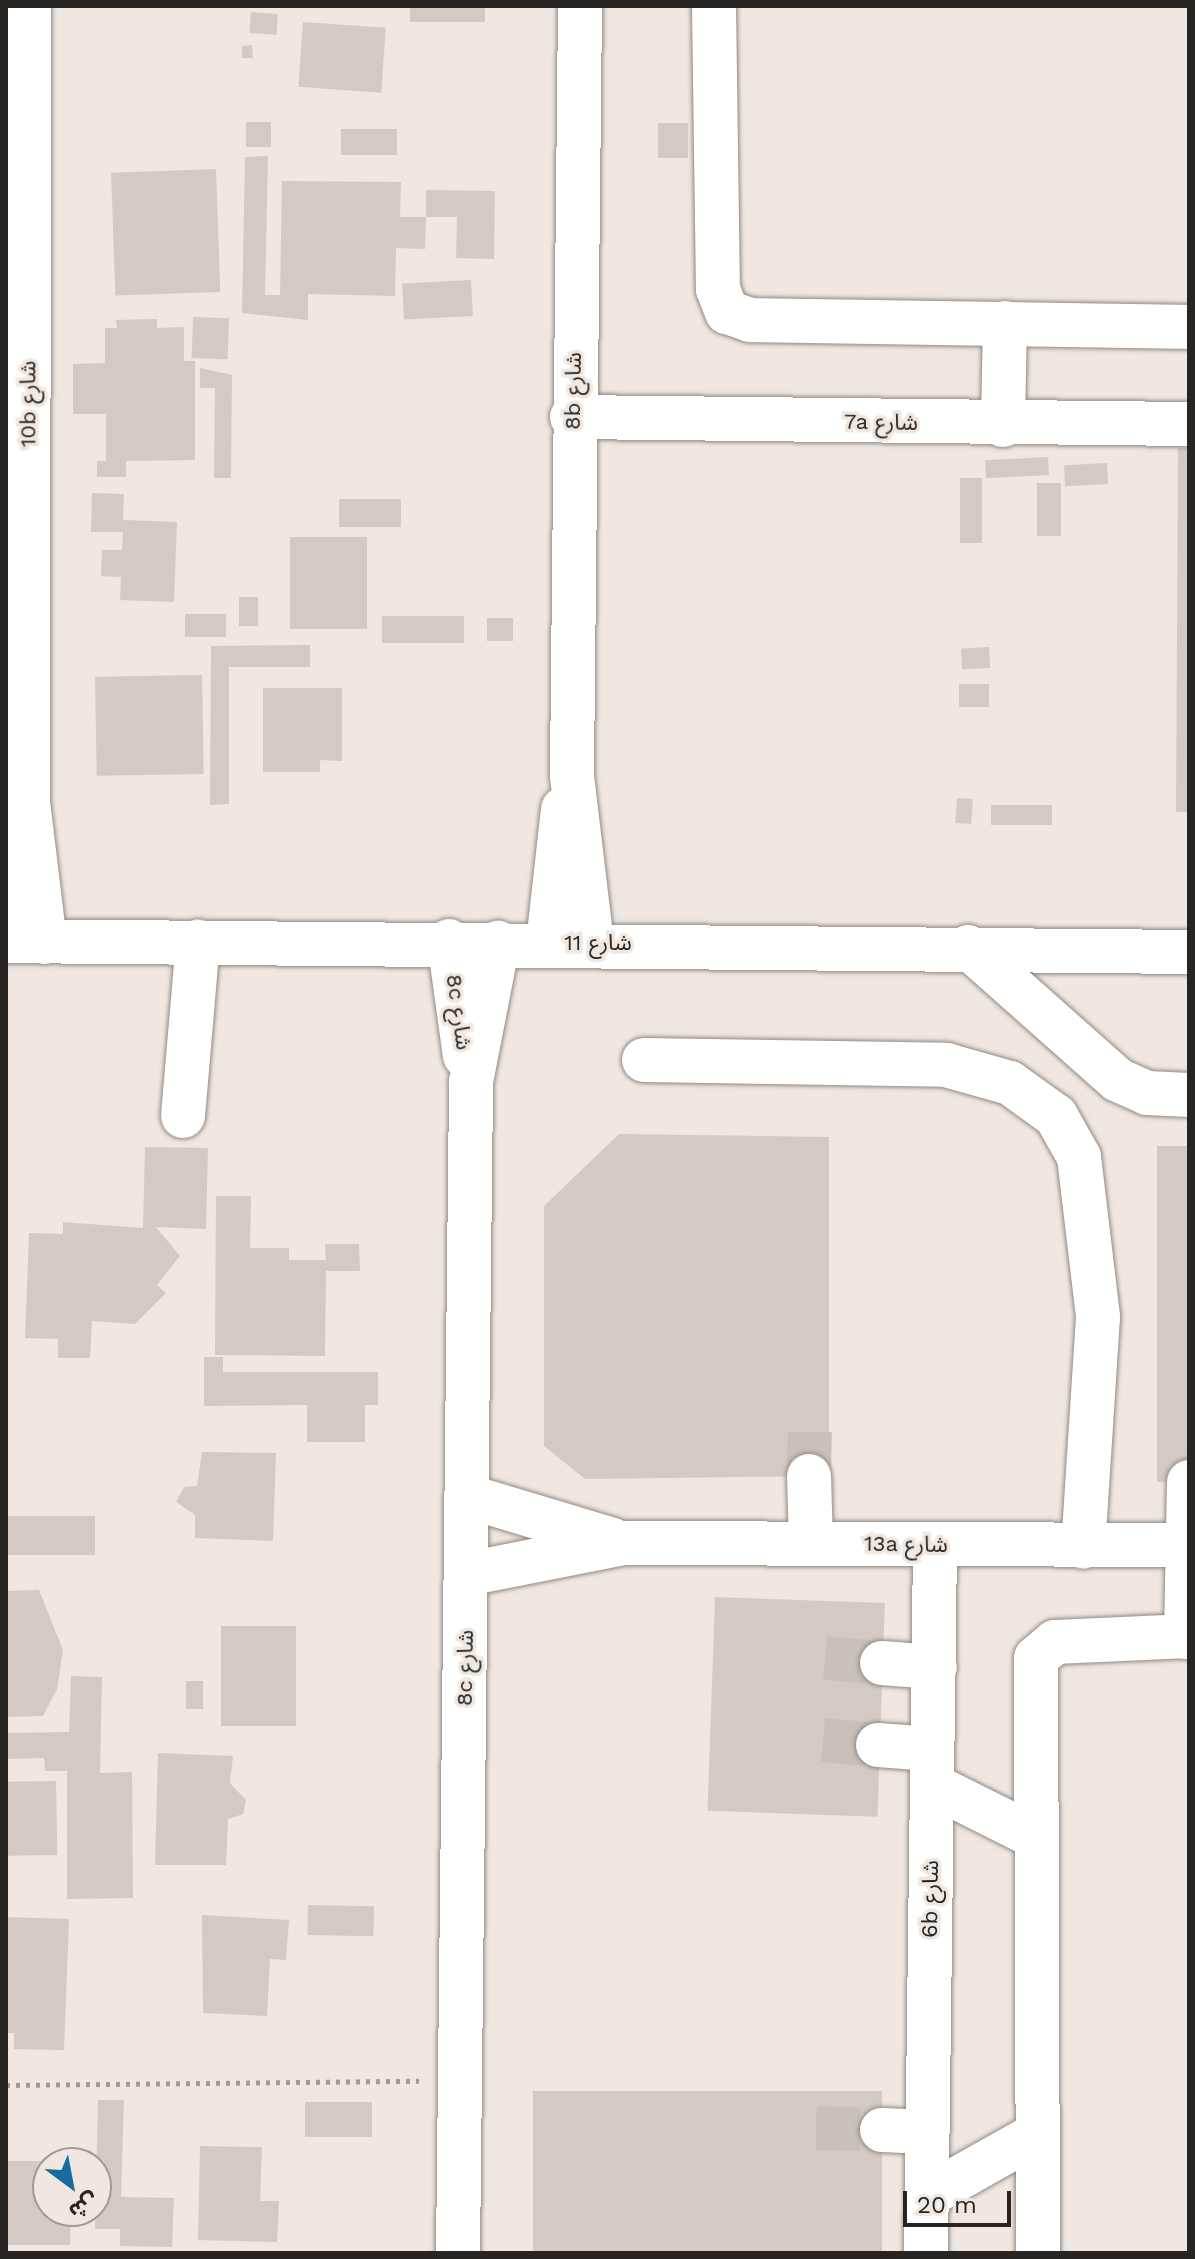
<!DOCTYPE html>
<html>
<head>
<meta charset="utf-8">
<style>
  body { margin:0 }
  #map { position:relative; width:1195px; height:2259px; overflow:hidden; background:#f0e7e0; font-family:"Work Sans","Noto Sans Arabic",sans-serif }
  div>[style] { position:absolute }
  .building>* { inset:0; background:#d2cac3; transform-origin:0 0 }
  .minor-tunnel>* { height:44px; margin-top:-22px; transform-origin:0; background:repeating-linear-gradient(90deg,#c8c0ba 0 44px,transparent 0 66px) }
  .path>* { height:5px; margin-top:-2.5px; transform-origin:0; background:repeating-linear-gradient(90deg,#a19a95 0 4px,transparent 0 10px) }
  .roads { filter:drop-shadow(0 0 2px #918982) drop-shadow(0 0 2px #918982) }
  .minor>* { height:44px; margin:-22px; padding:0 22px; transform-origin:22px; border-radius:22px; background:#fff }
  span { translate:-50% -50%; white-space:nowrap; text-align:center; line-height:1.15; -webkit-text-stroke:7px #f0e7e0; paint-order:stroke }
  .street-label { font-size:22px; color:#272422 }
  .frame { position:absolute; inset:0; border:8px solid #272422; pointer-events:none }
  .north { position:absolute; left:32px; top:2147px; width:80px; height:80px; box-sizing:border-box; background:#f0e7e0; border:2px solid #a09994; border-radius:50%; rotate:148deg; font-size:22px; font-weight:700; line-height:32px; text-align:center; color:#272422 }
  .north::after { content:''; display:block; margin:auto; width:28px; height:36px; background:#186b9c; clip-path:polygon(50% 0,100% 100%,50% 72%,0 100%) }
  .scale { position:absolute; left:903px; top:2191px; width:108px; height:36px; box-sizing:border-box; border:4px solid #272422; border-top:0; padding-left:10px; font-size:24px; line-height:28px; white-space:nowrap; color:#272422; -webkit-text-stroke:6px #f0e7e0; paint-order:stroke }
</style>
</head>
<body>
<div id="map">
  <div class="building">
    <div style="left:410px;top:6px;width:75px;height:16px"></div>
    <div style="left:251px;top:12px;width:27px;height:21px;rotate:4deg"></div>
    <div style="left:303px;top:22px;width:83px;height:65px;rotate:4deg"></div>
    <div style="clip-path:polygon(252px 45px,253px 58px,242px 58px,242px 46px)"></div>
    <div style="left:246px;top:122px;width:25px;height:25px"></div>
    <div style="left:688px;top:123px;width:35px;height:30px;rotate:90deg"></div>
    <div style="left:397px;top:129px;width:26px;height:56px;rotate:90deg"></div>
    <div style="clip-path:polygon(268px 156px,265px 295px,280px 295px,282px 181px,401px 182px,400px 217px,426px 217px,426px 190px,495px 191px,494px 259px,456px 258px,457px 217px,426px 217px,425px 249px,396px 248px,395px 296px,308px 294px,308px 320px,242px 313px,245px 157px)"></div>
    <div style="left:216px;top:169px;width:123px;height:105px;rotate:88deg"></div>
    <div style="left:471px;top:280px;width:36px;height:69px;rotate:87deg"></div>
    <div style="left:193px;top:317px;width:36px;height:41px;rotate:2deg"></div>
    <div style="clip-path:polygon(157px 319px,157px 328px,184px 327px,184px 361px,195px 361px,195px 460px,126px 461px,126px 477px,97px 477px,97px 461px,106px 461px,106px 414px,73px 414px,73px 364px,105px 363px,105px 328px,117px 328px,116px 320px)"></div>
    <div style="clip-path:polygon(200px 368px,232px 375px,231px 478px,214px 478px,215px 388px,200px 388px)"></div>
    <div style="clip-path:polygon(1178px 448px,1189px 448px,1189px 812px,1176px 812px)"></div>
    <div style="left:1048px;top:457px;width:18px;height:63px;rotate:87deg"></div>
    <div style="left:1107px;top:463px;width:21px;height:43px;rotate:87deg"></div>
    <div style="left:960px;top:478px;width:22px;height:65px"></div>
    <div style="left:1037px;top:483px;width:24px;height:53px"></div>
    <div style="clip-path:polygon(92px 493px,124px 494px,123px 520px,177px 522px,174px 602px,120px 600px,121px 577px,101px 576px,102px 550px,122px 550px,123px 532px,91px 532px)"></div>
    <div style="left:339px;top:499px;width:62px;height:28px"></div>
    <div style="left:290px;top:537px;width:77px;height:92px"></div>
    <div style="left:239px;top:597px;width:19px;height:29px"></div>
    <div style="left:226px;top:614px;width:23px;height:41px;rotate:90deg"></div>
    <div style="left:382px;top:616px;width:82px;height:27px"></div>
    <div style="left:487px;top:618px;width:26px;height:23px"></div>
    <div style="clip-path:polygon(310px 645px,310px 667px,229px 667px,229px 804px,210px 805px,211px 646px)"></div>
    <div style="left:989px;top:647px;width:21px;height:28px;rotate:87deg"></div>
    <div style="left:202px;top:675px;width:99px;height:107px;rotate:89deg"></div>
    <div style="left:959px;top:684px;width:30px;height:23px"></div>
    <div style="clip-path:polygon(263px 688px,342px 688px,342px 761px,320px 760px,320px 772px,263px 772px)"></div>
    <div style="left:957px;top:798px;width:16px;height:25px;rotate:4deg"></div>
    <div style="left:1052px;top:805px;width:20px;height:61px;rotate:90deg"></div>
    <div style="clip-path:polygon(619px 1134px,829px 1137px,829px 1476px,585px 1479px,544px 1446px,544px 1206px)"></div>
    <div style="left:1157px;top:1146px;width:32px;height:336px"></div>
    <div style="clip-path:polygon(145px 1147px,208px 1148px,206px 1229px,156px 1227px,180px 1256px,157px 1285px,166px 1293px,135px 1324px,92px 1321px,90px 1358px,58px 1358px,58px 1339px,25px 1338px,29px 1233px,63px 1234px,63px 1222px,143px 1228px)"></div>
    <div style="clip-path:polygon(216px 1196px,251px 1196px,250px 1248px,289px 1248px,289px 1260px,326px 1260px,325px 1244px,359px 1244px,360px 1271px,326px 1271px,325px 1356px,215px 1355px)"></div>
    <div style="clip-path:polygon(204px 1357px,223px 1357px,223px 1372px,378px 1372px,378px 1405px,365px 1405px,365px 1442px,307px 1442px,307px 1405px,204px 1406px)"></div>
    <div style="clip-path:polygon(202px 1452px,276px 1453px,273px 1541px,195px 1538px,195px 1515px,176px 1502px,184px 1487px,197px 1486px)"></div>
    <div style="left:6px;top:1516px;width:89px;height:39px"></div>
    <div style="clip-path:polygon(39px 1590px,63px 1650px,57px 1689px,43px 1716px,6px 1717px,6px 1591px)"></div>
    <div style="left:715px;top:1597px;width:170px;height:214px;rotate:2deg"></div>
    <div style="left:221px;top:1626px;width:75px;height:100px"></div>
    <div style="clip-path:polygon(71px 1676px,102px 1677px,100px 1773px,132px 1772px,133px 1898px,67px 1899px,67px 1771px,45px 1771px,44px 1758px,6px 1759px,6px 1733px,69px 1732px)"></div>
    <div style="left:186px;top:1681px;width:17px;height:28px"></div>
    <div style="clip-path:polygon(158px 1753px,233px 1756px,230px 1783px,246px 1800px,243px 1814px,228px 1819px,226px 1865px,155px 1865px)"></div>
    <div style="left:56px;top:1781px;width:74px;height:50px;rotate:89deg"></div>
    <div style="left:308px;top:1905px;width:66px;height:30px;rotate:1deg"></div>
    <div style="clip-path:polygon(202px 1915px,289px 1920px,286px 1960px,270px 1959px,267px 2016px,203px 2013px)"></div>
    <div style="clip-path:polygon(6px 1917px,69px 1919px,64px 2050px,14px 2049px,14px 2033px,6px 2033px)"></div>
    <div style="left:882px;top:2091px;width:162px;height:349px;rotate:90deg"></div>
    <div style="clip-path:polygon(98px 2100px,124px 2100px,121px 2197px,174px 2198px,172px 2247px,120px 2246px,120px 2229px,95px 2229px)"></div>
    <div style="left:305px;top:2102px;width:67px;height:35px"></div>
    <div style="clip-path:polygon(200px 2146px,262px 2147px,260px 2201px,279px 2201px,277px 2242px,198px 2240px)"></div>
    <div style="clip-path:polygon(6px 2161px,48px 2161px,48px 2211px,71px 2211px,70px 2245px,6px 2245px)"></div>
  </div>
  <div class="minor-tunnel">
    <div style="left:809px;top:1476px;width:51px;rotate:-88.9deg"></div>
    <div style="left:825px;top:1658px;width:57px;rotate:5deg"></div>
    <div style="left:823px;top:1740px;width:55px;rotate:5.2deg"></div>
    <div style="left:816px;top:2128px;width:66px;rotate:1.7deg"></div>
  </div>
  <div class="path">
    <div style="left:6px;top:2085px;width:413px;rotate:-0.6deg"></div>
  </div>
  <div class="roads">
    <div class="minor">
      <div style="left:29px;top:6px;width:796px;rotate:90.07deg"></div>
      <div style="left:28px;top:802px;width:141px;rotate:83.1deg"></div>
      <div style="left:580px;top:6px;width:770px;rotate:90.6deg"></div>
      <div style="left:572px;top:776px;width:168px;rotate:83.2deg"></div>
      <div style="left:714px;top:6px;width:283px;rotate:89.2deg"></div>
      <div style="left:718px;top:289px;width:25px;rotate:69deg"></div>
      <div style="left:727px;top:312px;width:24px;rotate:19deg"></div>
      <div style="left:750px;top:320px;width:439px;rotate:0.9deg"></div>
      <div style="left:572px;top:417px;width:617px;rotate:0.65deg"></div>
      <div style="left:1003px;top:425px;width:102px;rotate:-88.9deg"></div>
      <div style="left:6px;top:907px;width:73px;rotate:-79deg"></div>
      <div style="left:6px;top:941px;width:1183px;rotate:0.53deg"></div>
      <div style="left:449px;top:941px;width:116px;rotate:82.1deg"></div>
      <div style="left:548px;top:943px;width:135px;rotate:-83.6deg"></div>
      <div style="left:968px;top:947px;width:200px;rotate:41.6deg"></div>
      <div style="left:1118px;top:1080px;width:32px;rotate:24deg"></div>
      <div style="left:1147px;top:1093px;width:42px;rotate:2.7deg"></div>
      <div style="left:644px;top:1060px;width:302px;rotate:0.9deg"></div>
      <div style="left:946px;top:1065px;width:66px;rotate:15.7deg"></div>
      <div style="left:1010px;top:1083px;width:57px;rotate:35.7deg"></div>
      <div style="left:1056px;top:1116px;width:47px;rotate:60.7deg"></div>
      <div style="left:1079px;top:1157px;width:161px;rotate:83.2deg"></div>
      <div style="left:1098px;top:1317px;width:230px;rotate:93.7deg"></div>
      <div style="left:183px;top:1116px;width:175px;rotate:-85.1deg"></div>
      <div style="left:809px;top:1476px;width:68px;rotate:88.3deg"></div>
      <div style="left:467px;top:1496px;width:152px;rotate:16.8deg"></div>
      <div style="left:467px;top:1574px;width:159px;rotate:-11.2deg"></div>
      <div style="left:623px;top:1543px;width:566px;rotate:0.2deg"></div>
      <div style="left:1186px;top:1637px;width:155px;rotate:-88.9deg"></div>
      <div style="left:882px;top:1663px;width:53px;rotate:4.3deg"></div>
      <div style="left:878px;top:1745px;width:53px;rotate:4.3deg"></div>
      <div style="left:932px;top:1785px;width:116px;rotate:26.6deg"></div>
      <div style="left:882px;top:2130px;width:45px;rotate:2.5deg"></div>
      <div style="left:927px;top:2196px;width:126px;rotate:-29.4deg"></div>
      <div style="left:458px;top:2253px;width:1171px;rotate:-89.36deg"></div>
      <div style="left:471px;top:1082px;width:142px;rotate:-79deg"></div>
      <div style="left:926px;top:2253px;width:709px;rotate:-89.27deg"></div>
      <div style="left:1038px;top:2253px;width:595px;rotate:-90.19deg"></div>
      <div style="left:1036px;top:1658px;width:25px;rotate:-40deg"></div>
      <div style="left:1055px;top:1642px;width:134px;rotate:-2.6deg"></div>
    </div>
  </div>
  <div class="street-label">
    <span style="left:573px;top:391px;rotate:-89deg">8b شارع</span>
    <span style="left:28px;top:404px;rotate:-90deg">10b شارع</span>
    <span style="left:881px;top:422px;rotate:1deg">7a شارع</span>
    <span style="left:598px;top:943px">شارع 11</span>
    <span style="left:459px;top:1012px;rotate:82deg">8c شارع</span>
    <span style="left:906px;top:1544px;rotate:1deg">13a شارع</span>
    <span style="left:465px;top:1668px;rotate:-89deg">8c شارع</span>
    <span style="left:930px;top:1899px;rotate:-89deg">6b شارع</span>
  </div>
  <div class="frame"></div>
  <div class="north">ش</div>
  <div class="scale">20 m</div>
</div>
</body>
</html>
